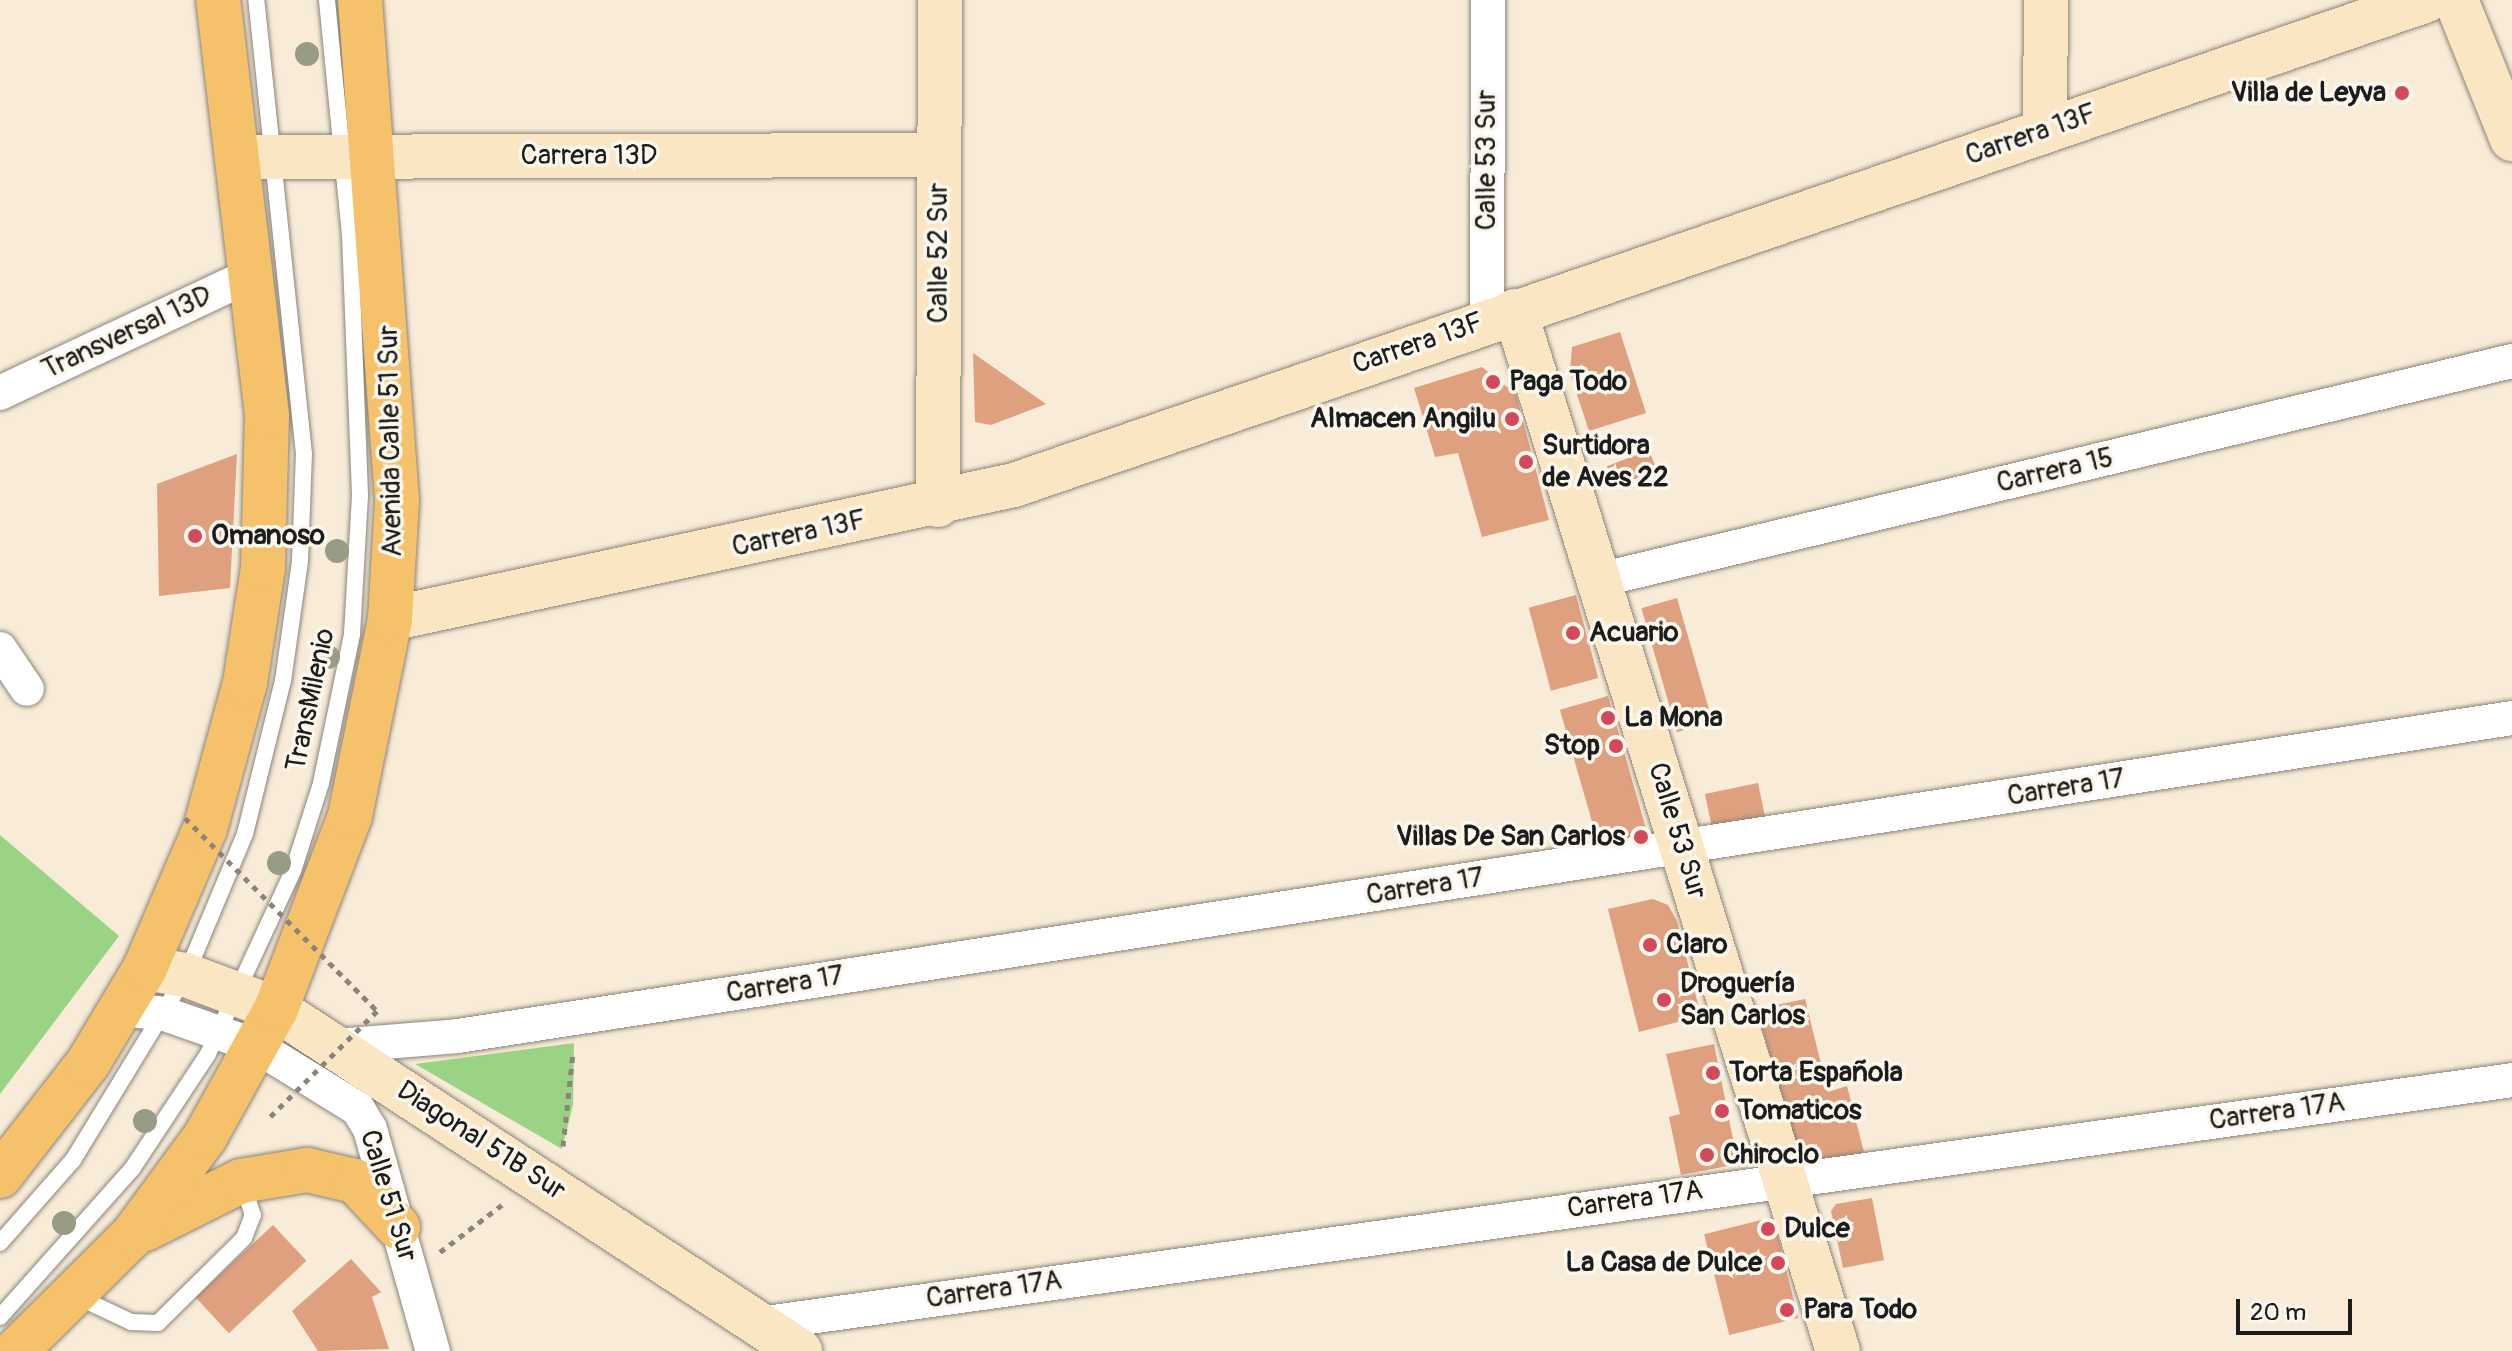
<!DOCTYPE html>
<html>
<head>
<meta charset="utf-8">
<style>
  body { margin:0 }
  #map { position:relative; width:2512px; height:1351px; overflow:hidden; background:#f8ebd7; font-family:Pangolin,sans-serif }
  div>[style] { position:absolute }
  .green>* { inset:0; background:#9bd385 }
  .building>* { inset:0; background:#dea07f; transform-origin:0 0 }
  .path>* { height:5px; margin-top:-2.5px; transform-origin:0; background:repeating-linear-gradient(90deg,#8a847a 0 6px,transparent 0 12px) }
  .roads { filter:drop-shadow(0 0 2px #8a847a) drop-shadow(0 0 2px #8a847a) }
  .lane>* { height:16px; margin:-8px; padding:0 8px; transform-origin:8px; border-radius:8px; background:#fff }
  .street>* { height:34px; margin:-17px; padding:0 17px; transform-origin:17px; border-radius:17px; background:#fff }
  .secondary>* { height:44px; margin:-22px; padding:0 22px; transform-origin:22px; border-radius:22px; background:#fbe6c4 }
  .primary>* { height:44px; margin:-22px; padding:0 22px; transform-origin:22px; border-radius:22px; background:#f5c16b }
  .path-bridge>* { height:5px; margin-top:-2.5px; transform-origin:0; background:repeating-linear-gradient(90deg,#8a847a 0 6px,transparent 0 12px) }
  .trees>* { width:24px; height:24px; margin:-12px; border-radius:50%; background:#979c84 }
  .dots>* { width:22px; height:22px; translate:-50% -50%; box-sizing:border-box; border:4px solid #fbf7ec; border-radius:50% }
  span { translate:-50% -50%; white-space:nowrap; text-align:center; line-height:1.15; -webkit-text-stroke:7px #fbf7ec; paint-order:stroke }
  .poi-label { font-size:28px; color:#1c1c1c; font-weight:700 }
  .right { translate:-100% -50%; text-align:right }
  .left { translate:0 -50%; text-align:left }
  .street-label { font-size:28px; color:#1c1c1c }
  .scale { position:absolute; left:2236px; top:1299px; width:116px; height:36px; box-sizing:border-box; border:4px solid #1c1c1c; border-top:0; padding-left:10px; font-size:24px; line-height:28px; white-space:nowrap; color:#1c1c1c; -webkit-text-stroke:6px #fbf7ec; paint-order:stroke }
</style>
</head>
<body>
<div id="map">
  <div class="green">
    <div style="clip-path:polygon(0 835px,119px 936px,0 1094px)"></div>
    <div style="clip-path:polygon(574px 1043px,573px 1105px,562px 1149px,415px 1064px)"></div>
  </div>
  <div class="building">
    <div style="clip-path:polygon(1620px 332px,1646px 413px,1589px 431px,1570px 373px,1572px 347px)"></div>
    <div style="clip-path:polygon(973px 353px,1046px 404px,991px 425px,975px 422px)"></div>
    <div style="clip-path:polygon(1482px 367px,1516px 394px,1549px 520px,1482px 537px,1458px 453px,1435px 457px,1414px 388px)"></div>
    <div style="left:1649px;top:450px;width:22px;height:45px;rotate:69deg"></div>
    <div style="clip-path:polygon(237px 454px,230px 588px,159px 596px,157px 484px)"></div>
    <div style="left:1576px;top:595px;width:86px;height:49px;rotate:75deg"></div>
    <div style="left:1677px;top:598px;width:129px;height:37px;rotate:74deg"></div>
    <div style="left:1608px;top:696px;width:145px;height:50px;rotate:74deg"></div>
    <div style="clip-path:polygon(1758px 783px,1767px 826px,1712px 828px,1705px 794px)"></div>
    <div style="clip-path:polygon(1653px 899px,1668px 905px,1677px 921px,1701px 1016px,1639px 1032px,1608px 909px)"></div>
    <div style="clip-path:polygon(1805px 999px,1828px 1092px,1847px 1086px,1866px 1160px,1802px 1175px,1757px 1009px)"></div>
    <div style="clip-path:polygon(1714px 1044px,1738px 1164px,1681px 1175px,1669px 1117px,1680px 1114px,1666px 1054px)"></div>
    <div style="clip-path:polygon(1872px 1198px,1884px 1260px,1843px 1268px,1831px 1211px,1836px 1204px)"></div>
    <div style="left:1773px;top:1217px;width:104px;height:71px;rotate:76deg"></div>
    <div style="left:273px;top:1225px;width:49px;height:106px;rotate:47deg"></div>
    <div style="clip-path:polygon(351px 1259px,381px 1292px,372px 1297px,389px 1349px,318px 1351px,292px 1311px)"></div>
  </div>
  <div class="path">
    <div style="left:563px;top:1146px;width:94px;rotate:-83.9deg"></div>
    <div style="left:440px;top:1252px;width:78px;rotate:-37.2deg"></div>
  </div>
  <div class="roads">
    <div class="lane">
      <div style="left:0;top:1243px;width:111px;rotate:-48.7deg"></div>
      <div style="left:73px;top:1160px;width:217px;rotate:-58.6deg"></div>
      <div style="left:186px;top:975px;width:153px;rotate:-67.3deg"></div>
      <div style="left:245px;top:834px;width:158px;rotate:-76.1deg"></div>
      <div style="left:283px;top:681px;width:121px;rotate:-81.9deg"></div>
      <div style="left:300px;top:561px;width:107px;rotate:-87.9deg"></div>
      <div style="left:304px;top:454px;width:457px;rotate:-96deg"></div>
      <div style="left:76px;top:1296px;width:61px;rotate:25.3deg"></div>
      <div style="left:131px;top:1322px;width:27px;rotate:2deg"></div>
      <div style="left:158px;top:1323px;width:121px;rotate:-44.7deg"></div>
      <div style="left:244px;top:1238px;width:25px;rotate:-69deg"></div>
      <div style="left:253px;top:1215px;width:34px;rotate:-109deg"></div>
      <div style="left:0;top:1317px;width:198px;rotate:-48.3deg"></div>
      <div style="left:132px;top:1169px;width:138px;rotate:-56.5deg"></div>
      <div style="left:208px;top:1054px;width:202px;rotate:-65.1deg"></div>
      <div style="left:293px;top:871px;width:92px;rotate:-72.3deg"></div>
      <div style="left:321px;top:783px;width:152px;rotate:-78.2deg"></div>
      <div style="left:352px;top:634px;width:139px;rotate:-86.7deg"></div>
      <div style="left:360px;top:495px;width:260px;rotate:-92.2deg"></div>
      <div style="left:350px;top:235px;width:236px;rotate:-95.6deg"></div>
    </div>
    <div class="street">
      <div style="left:1487px;top:321px;width:321px;rotate:-89.8deg"></div>
      <div style="left:0;top:393px;width:280px;rotate:-25.2deg"></div>
      <div style="left:1599px;top:580px;width:939px;rotate:-13.49deg"></div>
      <div style="left:0;top:649px;width:48px;rotate:56deg"></div>
      <div style="left:122px;top:1009px;width:43px;rotate:6.6deg"></div>
      <div style="left:165px;top:1014px;width:96px;rotate:19.4deg"></div>
      <div style="left:256px;top:1046px;width:120px;rotate:31.7deg"></div>
      <div style="left:358px;top:1109px;width:23px;rotate:59deg"></div>
      <div style="left:370px;top:1129px;width:231px;rotate:74.2deg"></div>
      <div style="left:337px;top:1046px;width:121px;rotate:-4.7deg"></div>
      <div style="left:458px;top:1036px;width:2078px;rotate:-8.8deg"></div>
      <div style="left:759px;top:1324px;width:1770px;rotate:-7.92deg"></div>
    </div>
    <div class="secondary">
      <div style="left:2456px;top:0;width:150px;rotate:68.1deg"></div>
      <div style="left:2045px;top:130px;width:130px;rotate:-89.6deg"></div>
      <div style="left:238px;top:157px;width:701px;rotate:-0.16deg"></div>
      <div style="left:1515px;top:311px;width:1089px;rotate:72.75deg"></div>
      <div style="left:938px;top:505px;width:505px;rotate:-89.77deg"></div>
      <div style="left:390px;top:619px;width:638px;rotate:-12.12deg"></div>
      <div style="left:1014px;top:485px;width:1494px;rotate:-18.94deg"></div>
      <div style="left:145px;top:968px;width:42px;rotate:9.7deg"></div>
      <div style="left:186px;top:975px;width:96px;rotate:20.7deg"></div>
      <div style="left:276px;top:1009px;width:626px;rotate:33.13deg"></div>
    </div>
    <div class="primary">
      <div style="left:0;top:1176px;width:143px;rotate:-52.1deg"></div>
      <div style="left:88px;top:1063px;width:111px;rotate:-59deg"></div>
      <div style="left:145px;top:968px;width:151px;rotate:-66.7deg"></div>
      <div style="left:205px;top:829px;width:151px;rotate:-74.7deg"></div>
      <div style="left:245px;top:683px;width:116px;rotate:-81.1deg"></div>
      <div style="left:263px;top:568px;width:153px;rotate:-88.5deg"></div>
      <div style="left:267px;top:415px;width:418px;rotate:-96.7deg"></div>
      <div style="left:145px;top:1229px;width:107px;rotate:-26.6deg"></div>
      <div style="left:241px;top:1181px;width:67px;rotate:-9.5deg"></div>
      <div style="left:307px;top:1170px;width:49px;rotate:12.9deg"></div>
      <div style="left:355px;top:1181px;width:63px;rotate:46.9deg"></div>
      <div style="left:16px;top:1351px;width:163px;rotate:-44.8deg"></div>
      <div style="left:132px;top:1236px;width:123px;rotate:-53.6deg"></div>
      <div style="left:205px;top:1137px;width:146px;rotate:-61deg"></div>
      <div style="left:276px;top:1009px;width:207px;rotate:-69deg"></div>
      <div style="left:350px;top:816px;width:201px;rotate:-78.5deg"></div>
      <div style="left:390px;top:619px;width:119px;rotate:-86.6deg"></div>
      <div style="left:397px;top:500px;width:501px;rotate:-94.23deg"></div>
    </div>
  </div>
  <div class="path-bridge">
    <div style="left:185px;top:818px;width:272px;rotate:45.1deg"></div>
    <div style="left:377px;top:1011px;width:151px;rotate:135.3deg"></div>
  </div>
  <div class="trees">
    <div style="left:307px;top:54px"></div>
    <div style="left:337px;top:551px"></div>
    <div style="left:328px;top:657px"></div>
    <div style="left:279px;top:863px"></div>
    <div style="left:145px;top:1121px"></div>
    <div style="left:64px;top:1223px"></div>
  </div>
  <div class="dots">
    <div style="left:2402px;top:93px;background:#d1495b"></div>
    <div style="left:1493px;top:382px;background:#d1495b"></div>
    <div style="left:1512px;top:419px;background:#d1495b"></div>
    <div style="left:1526px;top:462px;background:#d1495b"></div>
    <div style="left:195px;top:536px;background:#d1495b"></div>
    <div style="left:1573px;top:633px;background:#d1495b"></div>
    <div style="left:1608px;top:718px;background:#d1495b"></div>
    <div style="left:1616px;top:746px;background:#d1495b"></div>
    <div style="left:1641px;top:837px;background:#d1495b"></div>
    <div style="left:1650px;top:945px;background:#d1495b"></div>
    <div style="left:1664px;top:1000px;background:#d1495b"></div>
    <div style="left:1713px;top:1073px;background:#d1495b"></div>
    <div style="left:1722px;top:1111px;background:#d1495b"></div>
    <div style="left:1707px;top:1155px;background:#d1495b"></div>
    <div style="left:1768px;top:1229px;background:#d1495b"></div>
    <div style="left:1778px;top:1263px;background:#d1495b"></div>
    <div style="left:1787px;top:1310px;background:#d1495b"></div>
  </div>
  <div class="poi-label">
    <span class="right" style="left:2386px;top:93px">Villa de Leyva</span>
    <span class="left" style="left:1509px;top:382px">Paga Todo</span>
    <span class="right" style="left:1496px;top:419px">Almacen Angilu</span>
    <span class="left" style="left:1542px;top:462px">Surtidora<br>de Aves 22</span>
    <span class="left" style="left:211px;top:536px">Omanoso</span>
    <span class="left" style="left:1589px;top:633px">Acuario</span>
    <span class="left" style="left:1624px;top:718px">La Mona</span>
    <span class="right" style="left:1600px;top:746px">Stop</span>
    <span class="right" style="left:1625px;top:837px">Villas De San Carlos</span>
    <span class="left" style="left:1666px;top:945px">Claro</span>
    <span class="left" style="left:1680px;top:1000px">Droguería<br>San Carlos</span>
    <span class="left" style="left:1729px;top:1073px">Torta Española</span>
    <span class="left" style="left:1738px;top:1111px">Tomaticos</span>
    <span class="left" style="left:1723px;top:1155px">Chiroclo</span>
    <span class="left" style="left:1784px;top:1229px">Dulce</span>
    <span class="right" style="left:1762px;top:1263px">La Casa de Dulce</span>
    <span class="left" style="left:1803px;top:1310px">Para Todo</span>
  </div>
  <div class="street-label">
    <span style="left:2031px;top:135px;rotate:-19deg">Carrera 13F</span>
    <span style="left:589px;top:156px">Carrera 13D</span>
    <span style="left:1487px;top:160px;rotate:-90deg">Calle 53 Sur</span>
    <span style="left:939px;top:253px;rotate:-90deg">Calle 52 Sur</span>
    <span style="left:127px;top:333px;rotate:-25deg">Transversal 13D</span>
    <span style="left:1418px;top:344px;rotate:-19deg">Carrera 13F</span>
    <span style="left:391px;top:441px;rotate:-91deg">Avenida Calle 51 Sur</span>
    <span style="left:2055px;top:471px;rotate:-13deg">Carrera 15</span>
    <span style="left:799px;top:534px;rotate:-12deg">Carrera 13F</span>
    <span style="left:311px;top:700px;rotate:-78deg">TransMilenio</span>
    <span style="left:2066px;top:788px;rotate:-9deg">Carrera 17</span>
    <span style="left:1677px;top:831px;rotate:73deg">Calle 53 Sur</span>
    <span style="left:1425px;top:887px;rotate:-9deg">Carrera 17</span>
    <span style="left:785px;top:985px;rotate:-9deg">Carrera 17</span>
    <span style="left:2277px;top:1112px;rotate:-8deg">Carrera 17A</span>
    <span style="left:481px;top:1141px;rotate:33deg">Diagonal 51B Sur</span>
    <span style="left:388px;top:1196px;rotate:73deg">Calle 51 Sur</span>
    <span style="left:1635px;top:1200px;rotate:-8deg">Carrera 17A</span>
    <span style="left:994px;top:1290px;rotate:-8deg">Carrera 17A</span>
  </div>
  <div class="scale">20 m</div>
</div>
</body>
</html>
